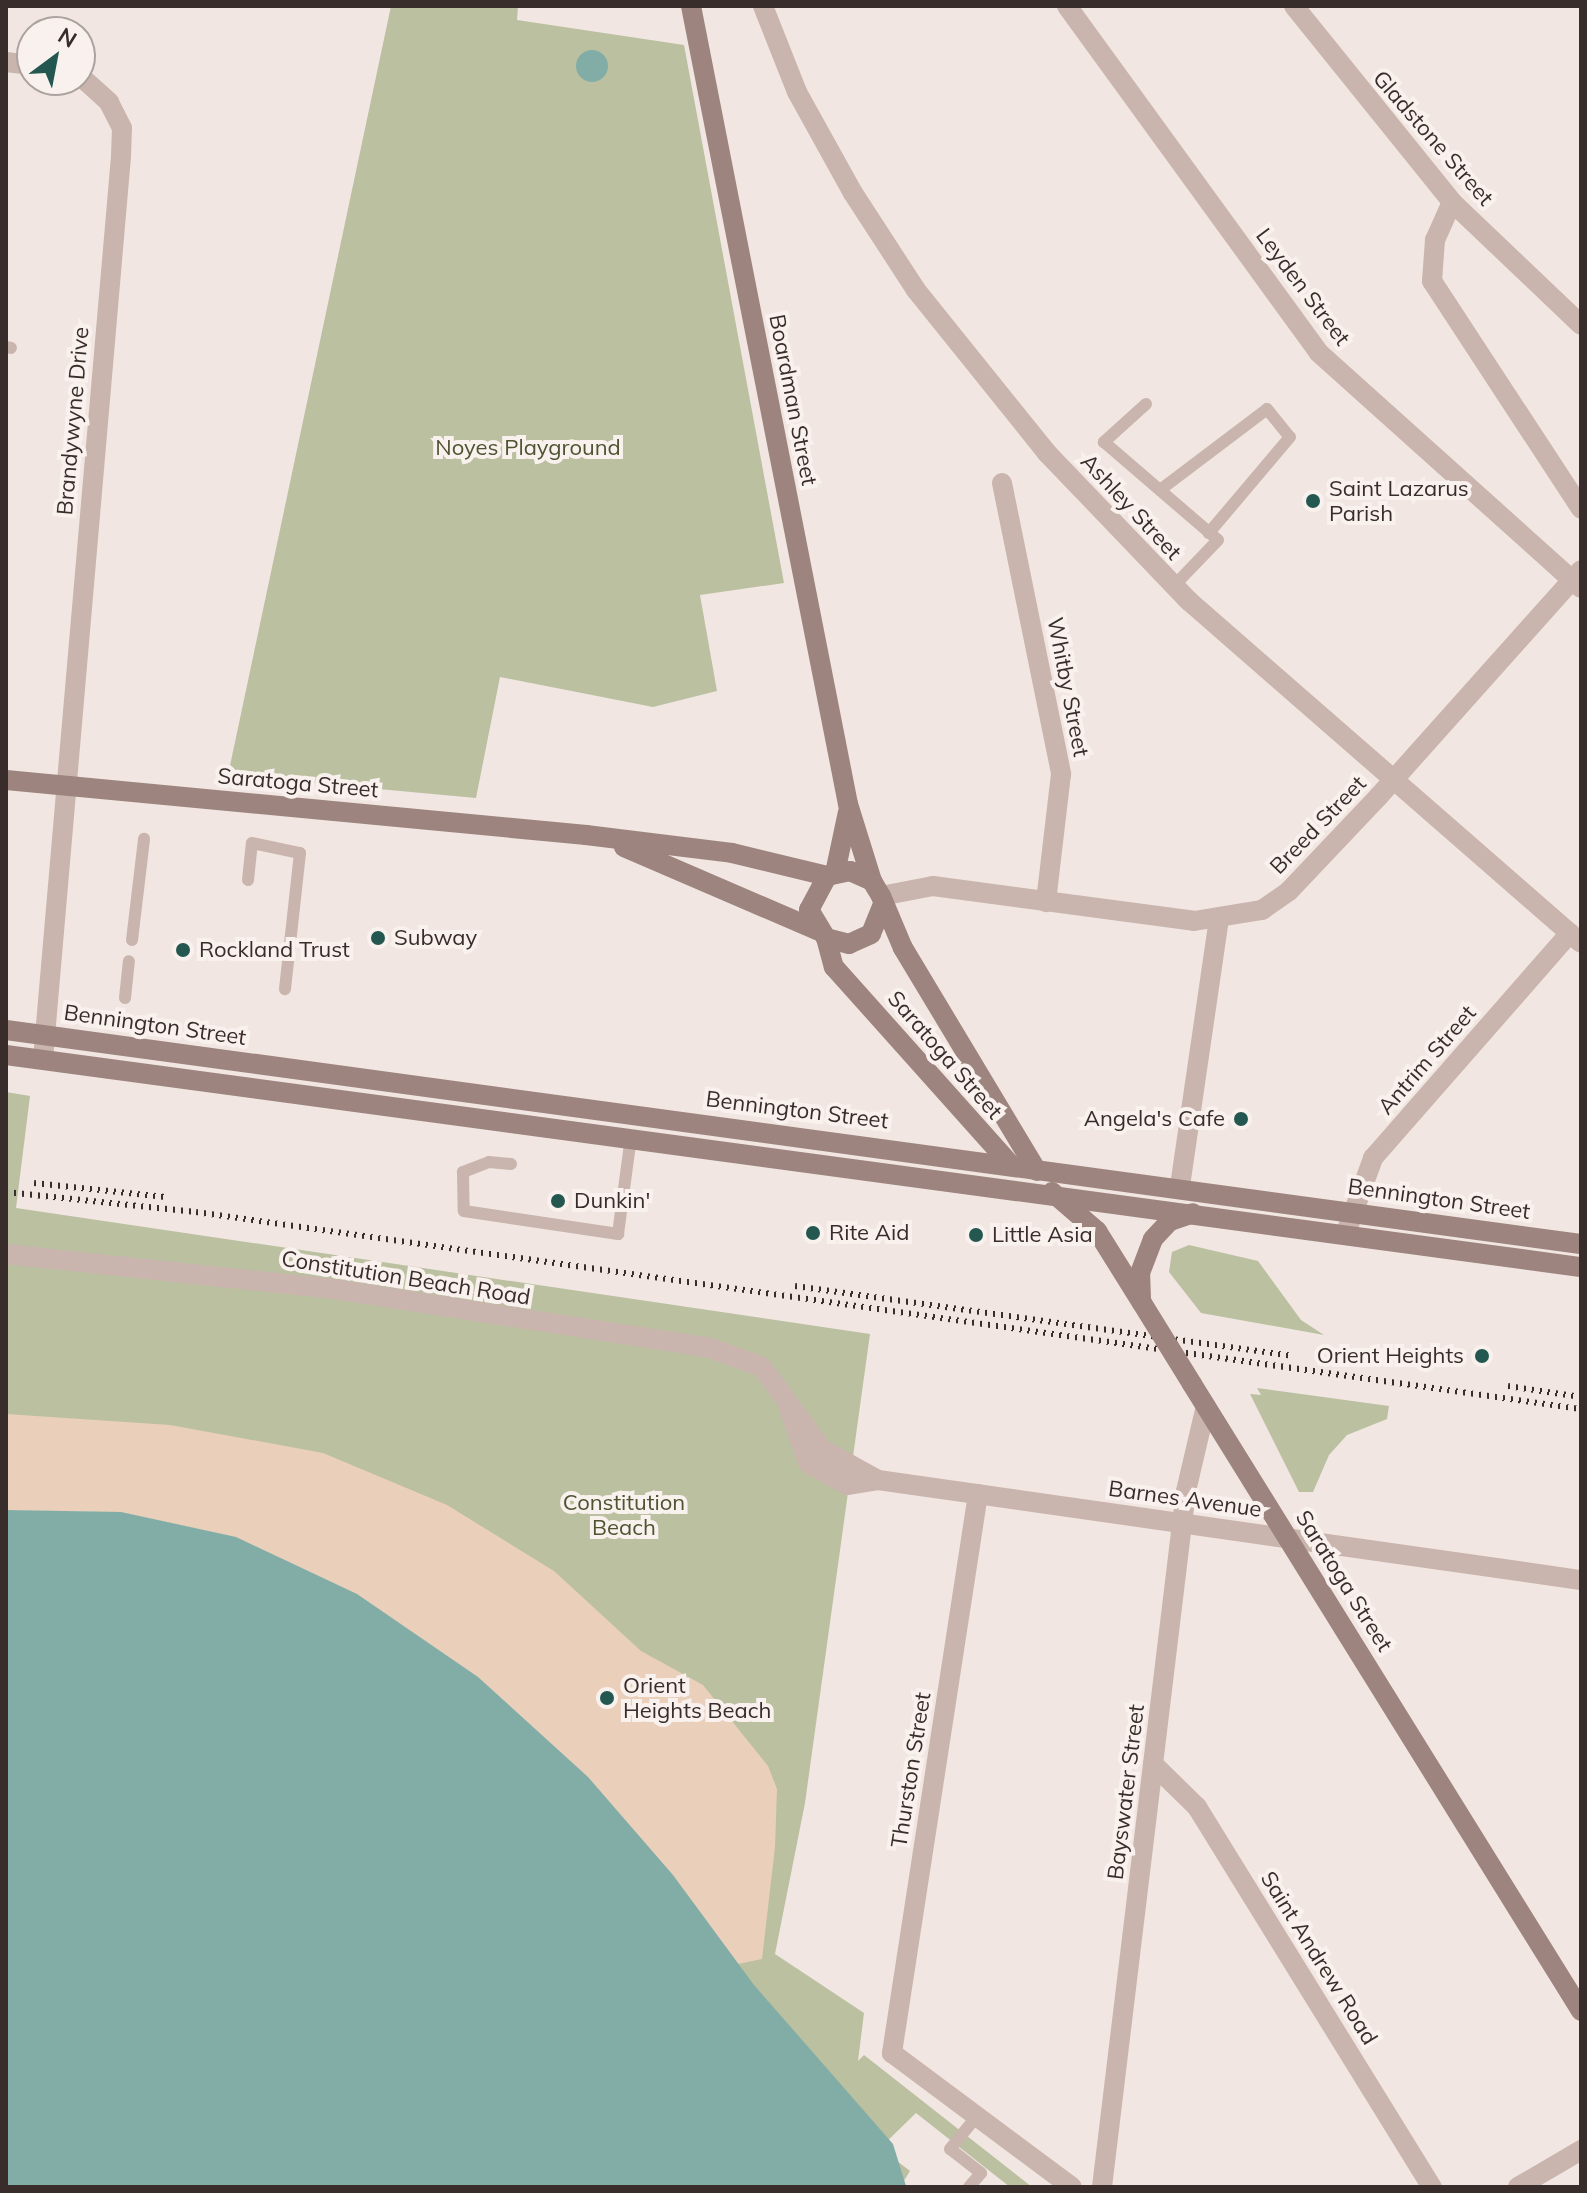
<!DOCTYPE html>
<html>
<head>
<meta charset="utf-8">
<style>
  body { margin:0 }
  #map { position:relative; width:1587px; height:2193px; overflow:hidden; background:#f1e6e1; font-family:Mulish,sans-serif }
  div>[style] { position:absolute }
  .green>* { inset:0; background:#bbc0a1 }
  .sand>* { inset:0; background:#ead0bb }
  .water>* { inset:0; background:#82aca6 }
  .round { border-radius:50% }
  .service>* { height:12px; margin:-6px; padding:0 6px; transform-origin:6px; border-radius:6px; background:#c9b5ad }
  .minor>* { height:20px; margin:-10px; padding:0 10px; transform-origin:10px; border-radius:10px; background:#c9b5ad }
  .secondary>* { height:20px; margin:-10px; padding:0 10px; transform-origin:10px; border-radius:10px; background:#9d847f }
  .rail>* { height:6px; margin-top:-3px; transform-origin:0; background:repeating-linear-gradient(90deg,#382d2b 0 2px,transparent 0 8px) }
  .secondary-bridge>* { height:20px; margin:-10px; padding:0 10px; transform-origin:10px; border-radius:10px; background:#9d847f }
  .dots>* { width:22px; height:22px; translate:-50% -50%; box-sizing:border-box; border:4px solid #f9f1ed; border-radius:50% }
  span { translate:-50% -50%; white-space:nowrap; text-align:center; line-height:1.15; -webkit-text-stroke:8px #f9f1ed; paint-order:stroke }
  .street-label { font-size:22px; color:#382d2b }
  .park-label { font-size:22px; color:#4e5431 }
  .poi-label { font-size:22px; color:#382d2b }
  .left { translate:0 -50%; text-align:left }
  .right { translate:-100% -50%; text-align:right }
  .frame { position:absolute; inset:0; border:8px solid #382d2b; pointer-events:none }
  .north { position:absolute; left:16px; top:16px; width:80px; height:80px; box-sizing:border-box; background:#f9f1ed; border:2px solid #aca39f; border-radius:50%; rotate:32deg; font-size:22px; font-weight:700; line-height:32px; text-align:center; color:#382d2b }
  .north::after { content:''; display:block; margin:auto; width:28px; height:36px; background:#245750; clip-path:polygon(50% 0,100% 100%,50% 72%,0 100%) }
</style>
</head>
<body>
<div id="map">
  <div class="green">
    <div style="clip-path:polygon(391px 6px,518px 6px,517px 20px,684px 45px,784px 583px,700px 595px,717px 691px,653px 707px,500px 677px,476px 798px,228px 775px)"></div>
    <div style="clip-path:polygon(6px 1092px,30px 1096px,16px 1208px,870px 1334px,805px 1803px,775px 1954px,864px 2013px,858px 2061px,864px 2055px,1032px 2187px,1010px 2187px,916px 2113px,880px 2148px,910px 2171px,900px 2187px,673px 1875px,588px 1777px,478px 1677px,357px 1594px,236px 1537px,121px 1512px,6px 1510px)"></div>
    <div style="clip-path:polygon(1189px 1245px,1258px 1261px,1301px 1320px,1324px 1335px,1201px 1313px,1169px 1272px,1172px 1252px)"></div>
    <div style="clip-path:polygon(1257px 1388px,1389px 1406px,1387px 1419px,1347px 1435px,1329px 1455px,1313px 1492px,1299px 1492px,1250px 1394px,1261px 1395px)"></div>
  </div>
  <div class="sand">
    <div style="clip-path:polygon(6px 1414px,170px 1425px,323px 1453px,447px 1505px,554px 1571px,641px 1651px,703px 1685px,768px 1766px,777px 1789px,775px 1847px,762px 1959px,738px 1964px,588px 1777px,478px 1677px,357px 1594px,236px 1537px,121px 1512px,6px 1510px)"></div>
  </div>
  <div class="water">
    <div class="round" style="left:576px;top:50px;width:32px;height:32px"></div>
    <div style="clip-path:polygon(6px 1510px,121px 1512px,236px 1537px,357px 1594px,478px 1677px,588px 1777px,673px 1875px,754px 1985px,893px 2144px,906px 2186px,6px 2187px)"></div>
  </div>
  <div class="service">
    <div style="left:6px;top:347px;width:5px;rotate:11deg"></div>
    <div style="left:1146px;top:404px;width:57px;rotate:137.9deg"></div>
    <div style="left:1104px;top:442px;width:150px;rotate:40.7deg"></div>
    <div style="left:1218px;top:540px;width:65px;rotate:133.8deg"></div>
    <div style="left:1160px;top:490px;width:134px;rotate:-37.1deg"></div>
    <div style="left:1267px;top:409px;width:36px;rotate:51deg"></div>
    <div style="left:1290px;top:437px;width:126px;rotate:130.2deg"></div>
    <div style="left:248px;top:880px;width:37px;rotate:-84deg"></div>
    <div style="left:252px;top:843px;width:49px;rotate:11.8deg"></div>
    <div style="left:300px;top:853px;width:137px;rotate:96.3deg"></div>
    <div style="left:132px;top:940px;width:102px;rotate:-83.2deg"></div>
    <div style="left:125px;top:998px;width:37px;rotate:-84deg"></div>
    <div style="left:511px;top:1164px;width:22px;rotate:-175deg"></div>
    <div style="left:489px;top:1162px;width:28px;rotate:159deg"></div>
    <div style="left:463px;top:1172px;width:39px;rotate:89deg"></div>
    <div style="left:464px;top:1211px;width:156px;rotate:8.5deg"></div>
    <div style="left:618px;top:1234px;width:98px;rotate:-82.4deg"></div>
    <div style="left:969px;top:2187px;width:18px;rotate:-49deg"></div>
    <div style="left:981px;top:2173px;width:39px;rotate:-142deg"></div>
    <div style="left:950px;top:2149px;width:43px;rotate:-50.7deg"></div>
  </div>
  <div class="minor">
    <div style="left:763px;top:6px;width:92px;rotate:68.4deg"></div>
    <div style="left:797px;top:92px;width:115px;rotate:61deg"></div>
    <div style="left:853px;top:193px;width:116px;rotate:57deg"></div>
    <div style="left:916px;top:290px;width:209px;rotate:51.2deg"></div>
    <div style="left:1047px;top:453px;width:205px;rotate:46.2deg"></div>
    <div style="left:1189px;top:601px;width:520px;rotate:41.1deg"></div>
    <div style="left:1067px;top:6px;width:427px;rotate:54deg"></div>
    <div style="left:1318px;top:352px;width:353px;rotate:41.9deg"></div>
    <div style="left:1294px;top:6px;width:252px;rotate:51.1deg"></div>
    <div style="left:1452px;top:202px;width:178px;rotate:43.6deg"></div>
    <div style="left:6px;top:62px;width:26px;rotate:7deg"></div>
    <div style="left:1452px;top:202px;width:42px;rotate:114.1deg"></div>
    <div style="left:1435px;top:240px;width:41px;rotate:94.2deg"></div>
    <div style="left:1432px;top:281px;width:272px;rotate:56.8deg"></div>
    <div style="left:1002px;top:483px;width:297px;rotate:78.5deg"></div>
    <div style="left:1061px;top:774px;width:129px;rotate:96.7deg"></div>
    <div style="left:881px;top:896px;width:53px;rotate:-10.9deg"></div>
    <div style="left:933px;top:886px;width:263px;rotate:7.6deg"></div>
    <div style="left:1194px;top:921px;width:69px;rotate:-9.2deg"></div>
    <div style="left:1262px;top:910px;width:33px;rotate:-35deg"></div>
    <div style="left:1289px;top:891px;width:131px;rotate:-46.5deg"></div>
    <div style="left:1379px;top:796px;width:303px;rotate:-48.2deg"></div>
    <div style="left:43px;top:1059px;width:906px;rotate:-85.06deg"></div>
    <div style="left:121px;top:156px;width:28px;rotate:-88deg"></div>
    <div style="left:122px;top:128px;width:29px;rotate:-117deg"></div>
    <div style="left:109px;top:102px;width:39px;rotate:-138deg"></div>
    <div style="left:1180px;top:1186px;width:269px;rotate:-81.7deg"></div>
    <div style="left:1347px;top:1230px;width:77px;rotate:-70.1deg"></div>
    <div style="left:1373px;top:1158px;width:299px;rotate:-48.8deg"></div>
    <div style="left:6px;top:1254px;width:330px;rotate:6.1deg"></div>
    <div style="left:334px;top:1289px;width:381px;rotate:8.9deg"></div>
    <div style="left:710px;top:1348px;width:55px;rotate:20.1deg"></div>
    <div style="left:762px;top:1367px;width:102px;rotate:53.8deg"></div>
    <div style="left:822px;top:1449px;width:64px;rotate:29deg"></div>
    <div style="left:878px;top:1480px;width:710px;rotate:8.1deg"></div>
    <div style="left:789px;top:1408px;width:58px;rotate:70.9deg"></div>
    <div style="left:808px;top:1463px;width:45px;rotate:29.4deg"></div>
    <div style="left:847px;top:1485px;width:31px;rotate:-9deg"></div>
    <div style="left:978px;top:1494px;width:566px;rotate:98.75deg"></div>
    <div style="left:892px;top:2053px;width:224px;rotate:36.7deg"></div>
    <div style="left:1153px;top:1764px;width:62px;rotate:44.3deg"></div>
    <div style="left:1197px;top:1807px;width:447px;rotate:58.3deg"></div>
    <div style="left:1102px;top:2187px;width:701px;rotate:-83.12deg"></div>
    <div style="left:1186px;top:1491px;width:87px;rotate:-76.8deg"></div>
    <div style="left:1518px;top:2187px;width:73px;rotate:-30.4deg"></div>
  </div>
  <div class="secondary">
    <div style="left:691px;top:6px;width:813px;rotate:78.87deg"></div>
    <div style="left:848px;top:804px;width:81px;rotate:72.7deg"></div>
    <div style="left:6px;top:780px;width:583px;rotate:5.42deg"></div>
    <div style="left:586px;top:835px;width:147px;rotate:7deg"></div>
    <div style="left:732px;top:853px;width:98px;rotate:13.6deg"></div>
    <div style="left:624px;top:847px;width:212px;rotate:23.3deg"></div>
    <div style="left:835px;top:873px;width:62px;rotate:-78deg"></div>
    <div style="left:883px;top:904px;width:32px;rotate:112deg"></div>
    <div style="left:871px;top:934px;width:24px;rotate:156deg"></div>
    <div style="left:849px;top:944px;width:24px;rotate:-165deg"></div>
    <div style="left:826px;top:938px;width:33px;rotate:-121deg"></div>
    <div style="left:809px;top:910px;width:38px;rotate:-62deg"></div>
    <div style="left:827px;top:876px;width:24px;rotate:-12deg"></div>
    <div style="left:850px;top:871px;width:24px;rotate:24deg"></div>
    <div style="left:872px;top:881px;width:17px;rotate:59deg"></div>
    <div style="left:881px;top:896px;width:56px;rotate:67.1deg"></div>
    <div style="left:903px;top:948px;width:260px;rotate:59deg"></div>
    <div style="left:826px;top:938px;width:30px;rotate:75deg"></div>
    <div style="left:834px;top:967px;width:263px;rotate:48.2deg"></div>
    <div style="left:6px;top:1030px;width:1589px;rotate:7.74deg"></div>
    <div style="left:6px;top:1055px;width:1589px;rotate:7.67deg"></div>
    <div style="left:1052px;top:1192px;width:60px;rotate:40.9deg"></div>
    <div style="left:1097px;top:1231px;width:85px;rotate:58deg"></div>
    <div style="left:1141px;top:1299px;width:26px;rotate:-92deg"></div>
    <div style="left:1140px;top:1273px;width:36px;rotate:-69deg"></div>
    <div style="left:1153px;top:1239px;width:25px;rotate:-47deg"></div>
    <div style="left:1170px;top:1221px;width:24px;rotate:-19deg"></div>
    <div style="left:1192px;top:1384px;width:738px;rotate:58.18deg"></div>
  </div>
  <div class="rail">
    <div style="left:34px;top:1183px;width:132px;rotate:6.1deg"></div>
    <div style="left:6px;top:1192px;width:191px;rotate:6deg"></div>
    <div style="left:196px;top:1212px;width:1399px;rotate:8.1deg"></div>
    <div style="left:795px;top:1286px;width:500px;rotate:8deg"></div>
    <div style="left:1508px;top:1386px;width:74px;rotate:8.6deg"></div>
  </div>
  <div class="secondary-bridge">
    <div style="left:1142px;top:1303px;width:95px;rotate:58.3deg"></div>
  </div>
  <div class="dots">
    <div style="left:1313px;top:501px;background:#245750"></div>
    <div style="left:378px;top:938px;background:#245750"></div>
    <div style="left:183px;top:950px;background:#245750"></div>
    <div style="left:1241px;top:1119px;background:#245750"></div>
    <div style="left:558px;top:1201px;background:#245750"></div>
    <div style="left:813px;top:1233px;background:#245750"></div>
    <div style="left:976px;top:1235px;background:#245750"></div>
    <div style="left:1482px;top:1356px;background:#245750"></div>
    <div style="left:607px;top:1698px;background:#245750"></div>
  </div>
  <div class="street-label">
    <span style="left:1433px;top:138px;rotate:49deg">Gladstone Street</span>
    <span style="left:1303px;top:287px;rotate:53deg">Leyden Street</span>
    <span style="left:793px;top:400px;rotate:79deg">Boardman Street</span>
    <span style="left:73px;top:421px;rotate:-85deg">Brandywyne Drive</span>
    <span style="left:1131px;top:507px;rotate:47deg">Ashley Street</span>
    <span style="left:1068px;top:687px;rotate:79deg">Whitby Street</span>
    <span style="left:298px;top:783px;rotate:5deg">Saratoga Street</span>
    <span style="left:1318px;top:825px;rotate:-46deg">Breed Street</span>
    <span style="left:155px;top:1025px;rotate:8deg">Bennington Street</span>
    <span style="left:945px;top:1055px;rotate:49deg">Saratoga Street</span>
    <span style="left:1427px;top:1060px;rotate:-49deg">Antrim Street</span>
    <span style="left:797px;top:1110px;rotate:7deg">Bennington Street</span>
    <span style="left:1439px;top:1199px;rotate:8deg">Bennington Street</span>
    <span style="left:406px;top:1278px;rotate:9deg">Constitution Beach Road</span>
    <span style="left:1185px;top:1499px;rotate:8deg">Barnes Avenue</span>
    <span style="left:1344px;top:1581px;rotate:58deg">Saratoga Street</span>
    <span style="left:911px;top:1770px;rotate:-81deg">Thurston Street</span>
    <span style="left:1126px;top:1792px;rotate:-83deg">Bayswater Street</span>
    <span style="left:1319px;top:1958px;rotate:58deg">Saint Andrew Road</span>
  </div>
  <div class="park-label">
    <span style="left:528px;top:448px">Noyes Playground</span>
    <span style="left:624px;top:1515px">Constitution<br>Beach</span>
  </div>
  <div class="poi-label">
    <span class="left" style="left:1329px;top:501px">Saint Lazarus<br>Parish</span>
    <span class="left" style="left:394px;top:938px">Subway</span>
    <span class="left" style="left:199px;top:950px">Rockland Trust</span>
    <span class="right" style="left:1225px;top:1119px">Angela's Cafe</span>
    <span class="left" style="left:574px;top:1201px">Dunkin'</span>
    <span class="left" style="left:829px;top:1233px">Rite Aid</span>
    <span class="left" style="left:992px;top:1235px">Little Asia</span>
    <span class="right" style="left:1464px;top:1356px">Orient Heights</span>
    <span class="left" style="left:623px;top:1698px">Orient<br>Heights Beach</span>
  </div>
  <div class="frame"></div>
  <div class="north">N</div>
</div>
</body>
</html>
